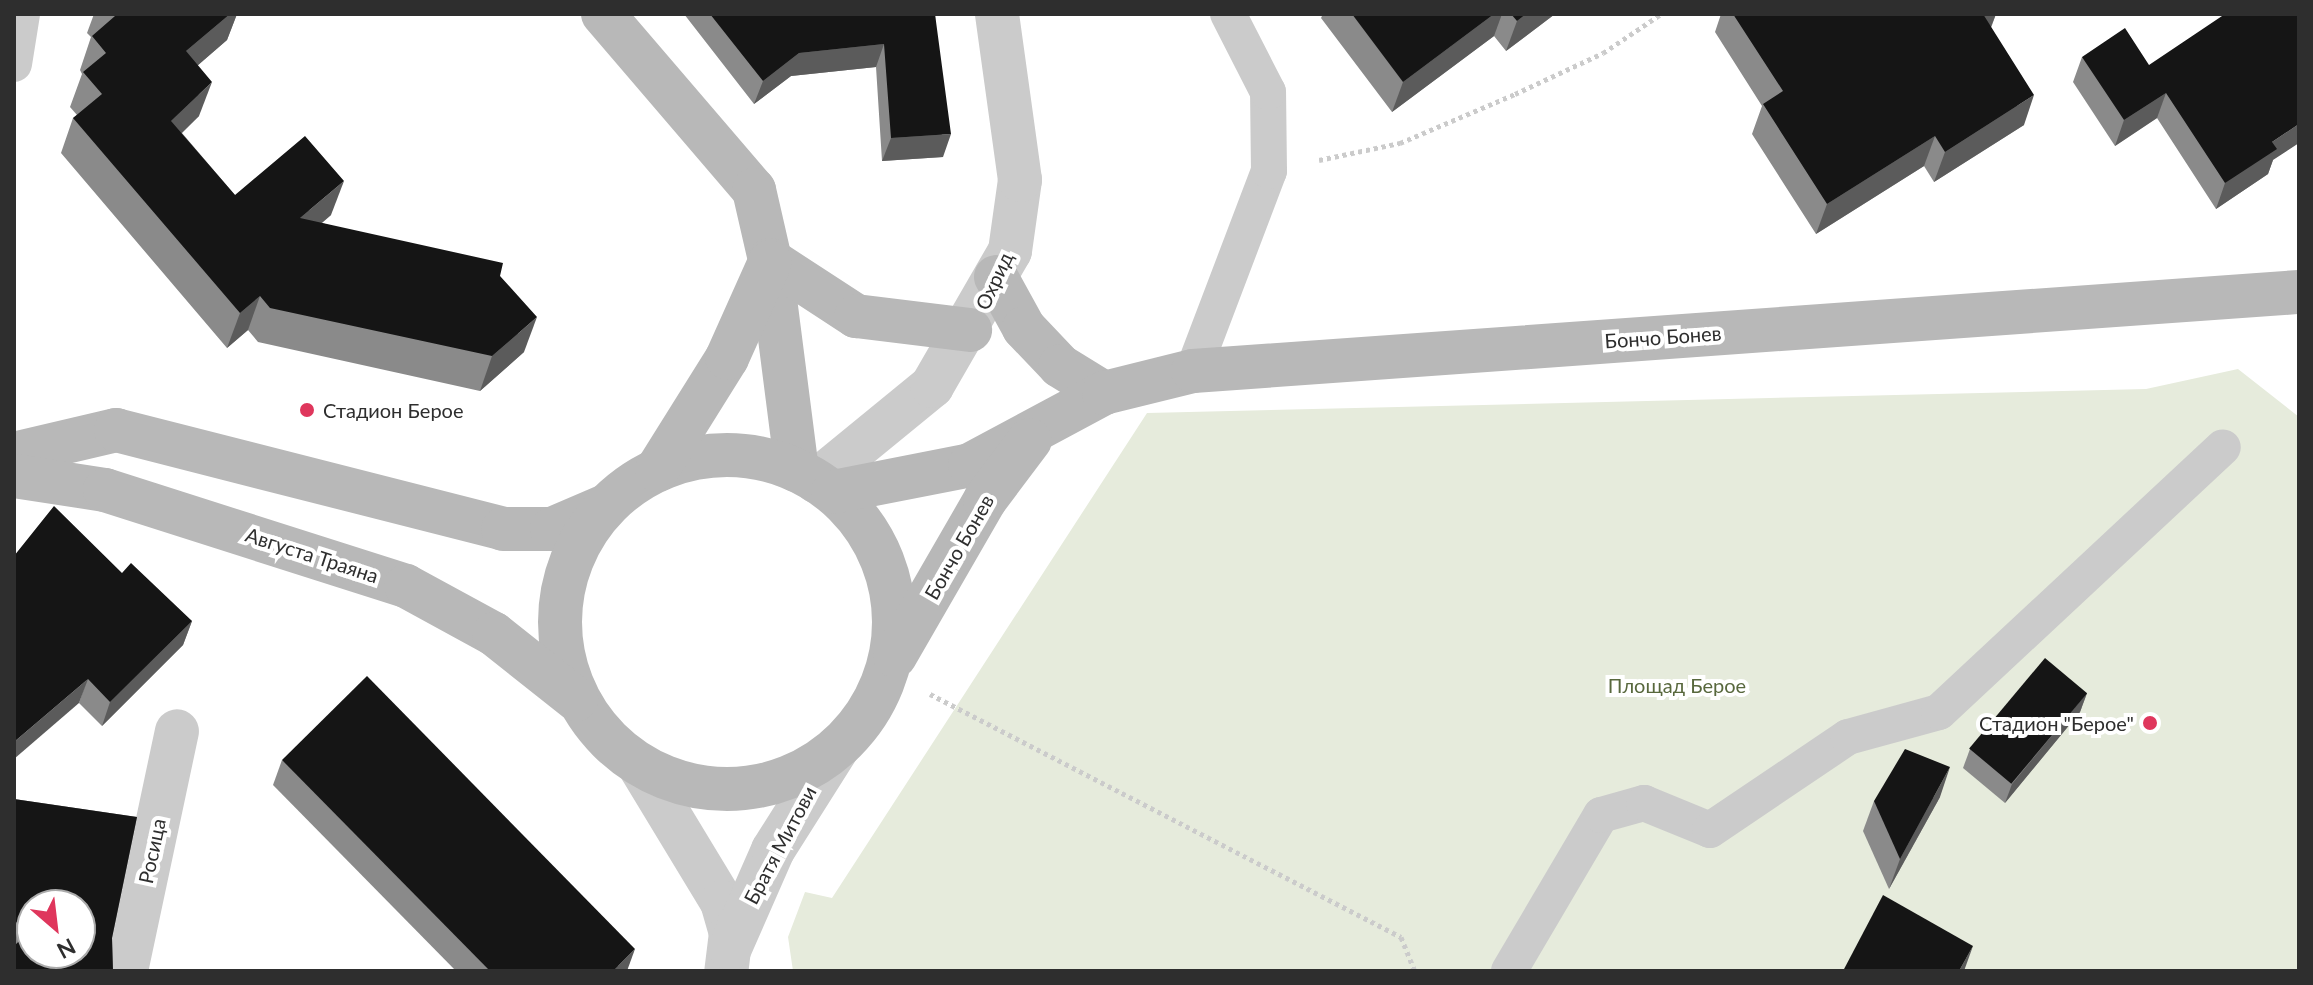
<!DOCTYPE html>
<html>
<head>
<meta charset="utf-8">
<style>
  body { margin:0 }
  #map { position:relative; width:2313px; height:985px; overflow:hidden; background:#fff; font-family:Lato,sans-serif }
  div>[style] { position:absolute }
  .green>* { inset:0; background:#e6ebdc }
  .path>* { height:5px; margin-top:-2.5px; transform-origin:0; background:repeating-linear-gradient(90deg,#cbcbcb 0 4px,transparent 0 8px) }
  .lane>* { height:36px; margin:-18px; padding:0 18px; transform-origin:18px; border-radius:18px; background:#cbcbcb }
  .street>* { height:44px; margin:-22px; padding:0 22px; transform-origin:22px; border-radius:22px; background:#cbcbcb }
  .secondary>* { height:44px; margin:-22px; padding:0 22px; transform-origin:22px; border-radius:22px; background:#b8b8b8 }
  .secondary>.ring { margin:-22px; padding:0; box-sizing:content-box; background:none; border:44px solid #b8b8b8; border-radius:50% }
  .wall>* { inset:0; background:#8a8a8a }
  .shaded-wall>* { inset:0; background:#5b5b5b }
  .building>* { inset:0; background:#151515; transform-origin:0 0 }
  .dots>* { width:22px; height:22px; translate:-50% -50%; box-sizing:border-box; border:4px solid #fff; border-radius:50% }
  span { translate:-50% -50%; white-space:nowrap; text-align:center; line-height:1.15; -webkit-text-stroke:8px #fff; paint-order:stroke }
  .street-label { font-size:20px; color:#2e2e2e }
  .poi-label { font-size:20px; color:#2e2e2e }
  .left { translate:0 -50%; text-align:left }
  .right { translate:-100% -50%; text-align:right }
  .park-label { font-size:20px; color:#58683d }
  .frame { position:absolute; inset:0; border:16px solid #2e2e2e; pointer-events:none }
  .north { position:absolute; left:16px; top:889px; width:80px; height:80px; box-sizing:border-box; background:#fff; border:2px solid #ababab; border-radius:50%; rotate:152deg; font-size:22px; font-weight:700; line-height:32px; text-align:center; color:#2e2e2e }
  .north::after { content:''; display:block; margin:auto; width:28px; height:36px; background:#df365c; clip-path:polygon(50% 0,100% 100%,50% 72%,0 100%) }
</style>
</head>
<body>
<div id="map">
  <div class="green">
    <div style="clip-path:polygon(2238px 369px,2299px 417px,2299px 971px,793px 971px,788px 937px,805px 892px,832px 898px,1147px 413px,2146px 389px)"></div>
  </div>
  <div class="path">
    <div style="left:1319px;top:160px;width:83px;rotate:-11.9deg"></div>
    <div style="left:1400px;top:143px;width:125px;rotate:-23.1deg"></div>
    <div style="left:1515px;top:94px;width:97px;rotate:-25deg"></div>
    <div style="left:1603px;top:53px;width:70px;rotate:-33.9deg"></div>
    <div style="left:930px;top:694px;width:530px;rotate:27.29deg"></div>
    <div style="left:1401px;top:937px;width:37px;rotate:68deg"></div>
  </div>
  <div class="lane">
    <div style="left:14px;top:64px;width:51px;rotate:-80.9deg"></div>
    <div style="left:1193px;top:371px;width:214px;rotate:-69.2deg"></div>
    <div style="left:1269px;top:171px;width:79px;rotate:-90.7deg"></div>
    <div style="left:1268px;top:92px;width:88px;rotate:-117.1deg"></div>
    <div style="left:1509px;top:971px;width:181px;rotate:-59.5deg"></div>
    <div style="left:1601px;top:815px;width:45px;rotate:-15.6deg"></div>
    <div style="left:1644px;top:803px;width:71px;rotate:22.2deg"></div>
    <div style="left:1710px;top:830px;width:166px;rotate:-34deg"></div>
    <div style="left:1848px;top:737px;width:94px;rotate:-15.4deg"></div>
    <div style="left:1939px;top:712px;width:388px;rotate:-43deg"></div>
  </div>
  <div class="street">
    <div style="left:816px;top:481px;width:150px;rotate:-39.3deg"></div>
    <div style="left:932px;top:386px;width:156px;rotate:-60deg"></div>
    <div style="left:1010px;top:251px;width:72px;rotate:-82deg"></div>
    <div style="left:1020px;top:180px;width:168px;rotate:-97.9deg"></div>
    <div style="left:639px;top:765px;width:160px;rotate:58.8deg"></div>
    <div style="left:722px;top:902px;width:32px;rotate:74deg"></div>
    <div style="left:731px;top:933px;width:38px;rotate:97deg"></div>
    <div style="left:730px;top:948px;width:107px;rotate:-66.3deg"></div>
    <div style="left:773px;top:850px;width:122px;rotate:-57.7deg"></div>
    <div style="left:126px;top:971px;width:245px;rotate:-78deg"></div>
  </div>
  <div class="secondary">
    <div style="left:603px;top:14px;width:232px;rotate:49.4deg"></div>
    <div style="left:754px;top:190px;width:72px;rotate:77.1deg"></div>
    <div style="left:770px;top:260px;width:212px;rotate:82.7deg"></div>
    <div style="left:770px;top:260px;width:103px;rotate:33.1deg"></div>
    <div style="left:856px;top:316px;width:115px;rotate:7deg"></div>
    <div style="left:996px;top:277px;width:58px;rotate:61.2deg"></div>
    <div style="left:1024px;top:328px;width:52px;rotate:46.5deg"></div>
    <div style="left:1060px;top:366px;width:52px;rotate:31.5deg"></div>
    <div style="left:14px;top:454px;width:105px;rotate:-13.2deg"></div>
    <div style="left:116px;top:430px;width:399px;rotate:14.3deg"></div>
    <div style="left:503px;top:529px;width:49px"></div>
    <div style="left:552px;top:529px;width:59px;rotate:-23.1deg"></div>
    <div class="ring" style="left:560px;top:455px;width:290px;height:290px"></div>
    <div style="left:657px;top:470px;width:132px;rotate:-58deg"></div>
    <div style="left:727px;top:358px;width:105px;rotate:-65.9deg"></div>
    <div style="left:14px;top:476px;width:92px;rotate:8.7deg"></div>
    <div style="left:105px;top:490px;width:316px;rotate:17.7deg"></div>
    <div style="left:406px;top:586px;width:100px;rotate:28.6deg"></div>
    <div style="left:494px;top:634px;width:105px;rotate:38.4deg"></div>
    <div style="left:833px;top:492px;width:140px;rotate:-11.1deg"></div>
    <div style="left:970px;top:465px;width:152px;rotate:-28.2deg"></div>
    <div style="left:1104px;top:393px;width:92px;rotate:-13.9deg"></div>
    <div style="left:1193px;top:371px;width:1109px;rotate:-4.09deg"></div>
    <div style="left:895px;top:656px;width:180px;rotate:-60deg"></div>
    <div style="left:985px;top:500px;width:75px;rotate:-53.1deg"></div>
  </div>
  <div class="wall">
    <div style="clip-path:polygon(94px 14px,237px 14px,227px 40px,198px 65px,199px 116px,182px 133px,235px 195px,331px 215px,322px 223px,500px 276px,524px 352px,480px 391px,258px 342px,248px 330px,227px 348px,61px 153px,73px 118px,77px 115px,70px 107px,82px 74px,80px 70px,91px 37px,87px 33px)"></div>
    <div style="clip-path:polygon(684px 14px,935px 14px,943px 157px,882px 161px,876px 67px,791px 76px,754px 104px)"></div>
    <div style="clip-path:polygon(1323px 14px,1555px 14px,1506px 51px,1494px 36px,1392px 112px,1321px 18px)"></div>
    <div style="clip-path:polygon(1721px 14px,1996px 14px,1991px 28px,2024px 125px,1934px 182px,1924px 166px,1816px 234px,1752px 134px,1762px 106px,1715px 32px)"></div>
    <div style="clip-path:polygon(2082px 57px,2149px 65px,2273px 160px,2268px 174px,2216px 209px,2157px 118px,2115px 146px,2073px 82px)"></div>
    <div style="clip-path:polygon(122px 573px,192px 621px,183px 645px,102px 726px,79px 703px)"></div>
    <div style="clip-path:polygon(2087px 693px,2080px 712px,2005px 803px,1963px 768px,1970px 749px)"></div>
    <div style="clip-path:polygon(282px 760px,627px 971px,456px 971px,273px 785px)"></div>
    <div style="clip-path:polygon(1940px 797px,1889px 889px,1863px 831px,1874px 801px)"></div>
    <div style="clip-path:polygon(evenodd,14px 799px,137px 817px,112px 938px,113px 971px,14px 971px,14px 799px,32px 905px,80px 905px,80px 953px,32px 953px,32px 905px)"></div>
  </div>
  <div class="shaded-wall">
    <div style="clip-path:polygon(230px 14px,237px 14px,227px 40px,174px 86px,186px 51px)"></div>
    <div style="clip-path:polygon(1494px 14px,1502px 14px,1494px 36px,1392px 112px,1403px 82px)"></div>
    <div style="clip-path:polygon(1526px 14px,1555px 14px,1506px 51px,1517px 21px)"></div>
    <div style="clip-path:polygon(1981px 14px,1996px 14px,1990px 29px)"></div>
    <div style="clip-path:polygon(884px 44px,876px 67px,791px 76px,754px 104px,763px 81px,799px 53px)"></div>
    <div style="clip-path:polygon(212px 82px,199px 116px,158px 156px,171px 121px)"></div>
    <div style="clip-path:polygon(2166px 93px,2157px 118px,2115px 146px,2124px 120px)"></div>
    <div style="clip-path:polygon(2034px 95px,2024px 125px,1934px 182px,1945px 152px)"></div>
    <div style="clip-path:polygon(2299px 124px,2299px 143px,2273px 160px,2268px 174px,2216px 209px,2225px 183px,2272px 142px)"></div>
    <div style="clip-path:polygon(951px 134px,943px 157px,882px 161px,891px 138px)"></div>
    <div style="clip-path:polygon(1935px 136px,1924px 166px,1816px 234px,1827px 204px)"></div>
    <div style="clip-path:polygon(344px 181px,331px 215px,287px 252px,300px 218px)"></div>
    <div style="clip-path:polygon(260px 296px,248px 330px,227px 348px,240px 313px)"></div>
    <div style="clip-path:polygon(537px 317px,524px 352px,480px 391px,492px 356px)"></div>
    <div style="clip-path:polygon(192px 621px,183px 645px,102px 726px,110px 702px)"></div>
    <div style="clip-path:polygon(88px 679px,79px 703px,14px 759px,14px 742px)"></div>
    <div style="clip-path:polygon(2087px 693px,2080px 712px,2005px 803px,2012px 784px)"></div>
    <div style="clip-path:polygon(1950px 767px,1940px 797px,1889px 889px,1900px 859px)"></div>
    <div style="clip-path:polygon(1973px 946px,1964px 971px,1959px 971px)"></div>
    <div style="clip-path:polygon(635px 949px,627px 971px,613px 971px)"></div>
  </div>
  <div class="building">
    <div style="clip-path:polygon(113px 14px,230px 14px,186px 51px,212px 82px,171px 121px,235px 195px,305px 136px,344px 181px,300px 218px,503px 263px,500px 276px,537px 317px,492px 356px,270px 308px,260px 296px,240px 313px,73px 118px,102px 94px,83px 72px,106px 53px,92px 36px,115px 16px)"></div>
    <div style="clip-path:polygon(710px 14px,935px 14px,951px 134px,891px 138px,884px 44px,799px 53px,763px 81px)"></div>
    <div style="clip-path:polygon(1352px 14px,1494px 14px,1403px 82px)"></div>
    <div style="clip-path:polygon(1511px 14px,1526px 14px,1517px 21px)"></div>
    <div style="clip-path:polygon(1733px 14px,1983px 14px,2034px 95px,1945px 152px,1935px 136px,1827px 204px,1763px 104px,1783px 91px)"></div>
    <div style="clip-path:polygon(2225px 14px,2299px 14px,2299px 124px,2272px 142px,2277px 149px,2225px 183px,2166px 93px,2124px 120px,2082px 57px,2125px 28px,2149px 65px)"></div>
    <div style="clip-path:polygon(54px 506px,122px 573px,131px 563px,192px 621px,110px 702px,88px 679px,14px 742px,14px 556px)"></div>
    <div style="left:2045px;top:658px;width:55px;height:118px;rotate:40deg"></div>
    <div style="clip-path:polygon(367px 676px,635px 949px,613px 971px,490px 971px,282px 760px)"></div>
    <div style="clip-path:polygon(1905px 749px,1950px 767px,1900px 859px,1874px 801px)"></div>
    <div style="clip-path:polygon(14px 799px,137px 817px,112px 938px,113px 971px,14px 971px,14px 946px,32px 929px,32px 953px,80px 953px,80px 905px,32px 905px,32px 925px,14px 922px)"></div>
    <div style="clip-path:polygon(1883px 895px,1973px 946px,1959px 971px,1843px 971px)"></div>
  </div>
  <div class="dots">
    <div style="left:307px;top:410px;background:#df365c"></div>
    <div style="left:2150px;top:723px;background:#df365c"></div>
  </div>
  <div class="street-label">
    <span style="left:994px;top:281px;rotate:-65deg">Охрид</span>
    <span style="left:1663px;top:337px;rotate:-4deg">Бончо Бонев</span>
    <span style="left:959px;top:547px;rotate:-60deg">Бончо Бонев</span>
    <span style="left:312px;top:555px;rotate:18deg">Августа Траяна</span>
    <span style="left:780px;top:845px;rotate:-62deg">Братя Митови</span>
    <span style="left:152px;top:851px;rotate:-78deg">Росица</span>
  </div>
  <div class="poi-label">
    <span class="left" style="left:323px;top:410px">Стадион Берое</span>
    <span class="right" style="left:2134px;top:723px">Стадион "Берое"</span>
  </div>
  <div class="park-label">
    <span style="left:1677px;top:685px">Площад Берое</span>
  </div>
  <div class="frame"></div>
  <div class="north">N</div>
</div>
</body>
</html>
